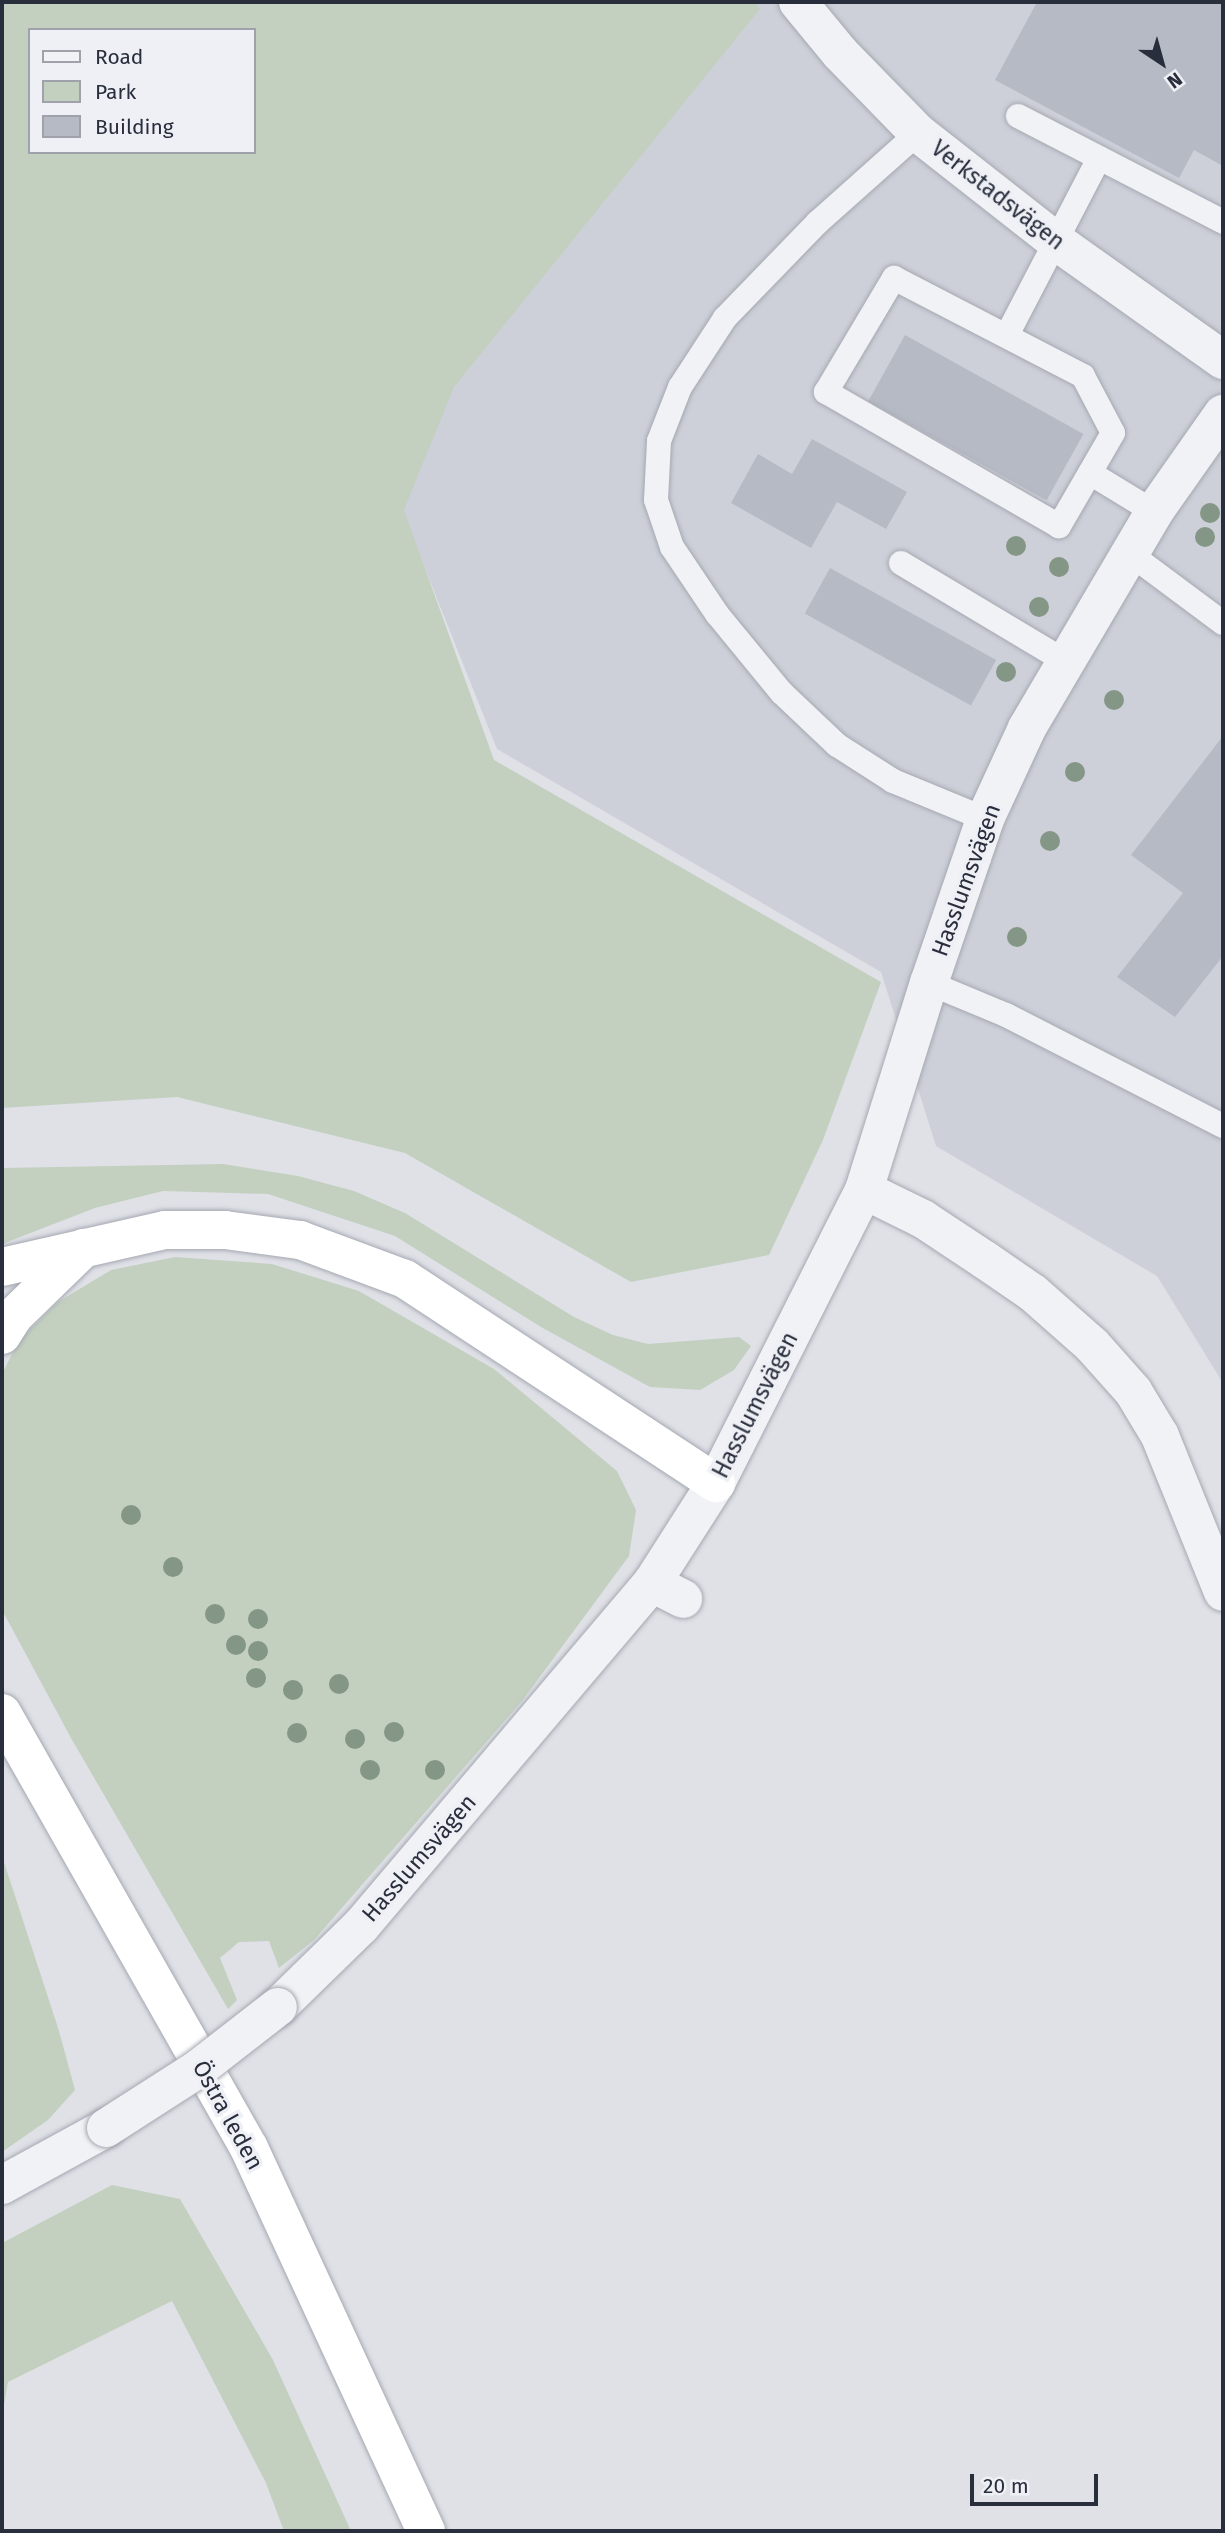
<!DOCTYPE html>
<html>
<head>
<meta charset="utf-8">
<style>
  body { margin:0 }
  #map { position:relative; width:1225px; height:2533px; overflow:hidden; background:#dfe1e7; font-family:"Fira Sans",sans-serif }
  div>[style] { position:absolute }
  .built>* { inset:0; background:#cdd0d9 }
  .green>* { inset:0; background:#c3d0c0 }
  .building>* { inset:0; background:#b6bac4; transform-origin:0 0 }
  .roads { filter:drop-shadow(0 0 2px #a5a8b1) drop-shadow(0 0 2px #a5a8b1) }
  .service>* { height:24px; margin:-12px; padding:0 12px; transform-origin:12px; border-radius:12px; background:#f1f2f6 }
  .minor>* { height:38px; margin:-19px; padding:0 19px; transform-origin:19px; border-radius:19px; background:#f1f2f6 }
  .trunk>* { height:38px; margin:-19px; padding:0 19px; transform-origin:19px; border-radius:19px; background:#fff }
  .bridges { filter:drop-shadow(0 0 2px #a5a8b1) drop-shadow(0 0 2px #a5a8b1) }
  .minor-bridge>* { height:38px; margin:-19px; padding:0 19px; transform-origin:19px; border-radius:19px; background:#f1f2f6 }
  .trees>* { width:20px; height:20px; margin:-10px; border-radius:50%; background:#849686 }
  span { translate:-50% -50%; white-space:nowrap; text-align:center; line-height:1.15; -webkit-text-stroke:7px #eef0f5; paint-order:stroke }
  .street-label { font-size:23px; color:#292e3d }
  .frame { position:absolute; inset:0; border:4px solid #292e3d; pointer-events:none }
  .legend { position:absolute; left:28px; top:28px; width:228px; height:126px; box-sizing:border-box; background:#eef0f5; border:2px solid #9fa2ab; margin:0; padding:9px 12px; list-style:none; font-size:21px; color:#292e3d }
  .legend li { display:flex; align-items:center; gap:14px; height:35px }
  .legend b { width:35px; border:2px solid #9fa2ab }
  .north { position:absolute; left:1127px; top:28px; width:70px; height:70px; -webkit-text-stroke:5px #eef0f5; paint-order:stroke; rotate:144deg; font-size:19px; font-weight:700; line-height:28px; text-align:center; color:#292e3d }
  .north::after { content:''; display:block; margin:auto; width:24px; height:32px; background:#292e3d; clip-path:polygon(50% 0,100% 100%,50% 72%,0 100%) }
  .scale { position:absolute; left:970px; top:2474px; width:128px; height:32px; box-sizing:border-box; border:4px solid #292e3d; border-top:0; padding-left:9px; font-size:21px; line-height:24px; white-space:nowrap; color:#292e3d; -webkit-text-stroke:5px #eef0f5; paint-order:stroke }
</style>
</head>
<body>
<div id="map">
  <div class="built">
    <div style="clip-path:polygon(746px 2px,1223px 2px,1223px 1383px,1157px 1276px,936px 1146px,881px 972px,497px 749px,400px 506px,452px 385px)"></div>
  </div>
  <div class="green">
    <div style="clip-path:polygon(evenodd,2px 2px,755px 2px,760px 9px,454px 387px,404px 510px,494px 760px,881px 982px,823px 1140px,769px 1255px,631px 1282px,405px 1153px,177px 1097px,2px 1108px,2px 2px,30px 30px,254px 30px,254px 152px,30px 152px,30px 30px)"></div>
    <div style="clip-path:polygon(223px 1164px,298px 1176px,354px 1191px,405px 1213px,574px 1317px,613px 1335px,648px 1344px,739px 1337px,751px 1346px,734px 1370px,700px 1390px,650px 1387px,541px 1327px,395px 1236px,268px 1194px,163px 1191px,95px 1208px,2px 1244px,2px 1168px)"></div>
    <div style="clip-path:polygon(175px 1257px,272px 1264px,359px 1291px,494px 1369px,617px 1471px,636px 1510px,629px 1556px,522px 1701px,314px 1940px,279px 1968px,269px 1941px,239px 1942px,220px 1958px,237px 2000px,228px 2009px,71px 1738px,2px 1610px,2px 1374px,19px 1340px,58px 1302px,111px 1270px)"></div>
    <div style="clip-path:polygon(2px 1856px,59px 2031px,75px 2090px,48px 2120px,2px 2152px)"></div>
    <div style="clip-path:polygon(112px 2185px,180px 2199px,273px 2360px,351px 2531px,284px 2531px,266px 2483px,172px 2301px,8px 2382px,2px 2416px,2px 2243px)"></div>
  </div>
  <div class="building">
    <div style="clip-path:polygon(1037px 2px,1218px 2px,1223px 5px,1223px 166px,1194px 150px,1179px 178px,995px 80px)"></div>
    <div style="left:905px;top:335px;width:204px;height:76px;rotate:29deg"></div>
    <div style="clip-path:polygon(812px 439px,907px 492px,886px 529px,837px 502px,811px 548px,731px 503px,758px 454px,792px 474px)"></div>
    <div style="left:830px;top:568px;width:190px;height:52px;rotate:29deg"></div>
    <div style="clip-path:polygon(1223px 736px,1223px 956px,1175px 1017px,1117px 977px,1183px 893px,1131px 855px)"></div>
  </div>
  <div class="roads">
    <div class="service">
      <div style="left:1018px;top:116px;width:231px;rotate:27.3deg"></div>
      <div style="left:918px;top:133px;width:134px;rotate:138.3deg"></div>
      <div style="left:818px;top:222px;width:134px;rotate:134.1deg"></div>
      <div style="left:725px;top:318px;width:82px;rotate:123.1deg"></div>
      <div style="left:680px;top:387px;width:58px;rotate:111.3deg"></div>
      <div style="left:659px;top:441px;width:59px;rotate:92.9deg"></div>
      <div style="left:656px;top:500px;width:50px;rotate:71.2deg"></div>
      <div style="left:672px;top:547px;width:81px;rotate:56.1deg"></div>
      <div style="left:717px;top:614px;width:102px;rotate:50.6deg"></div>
      <div style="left:782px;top:693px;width:76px;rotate:43.4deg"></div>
      <div style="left:837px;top:745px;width:67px;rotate:32.7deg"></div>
      <div style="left:893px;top:781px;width:100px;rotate:22.4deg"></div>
      <div style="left:894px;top:278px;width:213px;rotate:27.4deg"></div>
      <div style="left:1083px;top:376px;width:64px;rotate:62.2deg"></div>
      <div style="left:1113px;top:433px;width:108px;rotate:120.1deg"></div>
      <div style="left:1059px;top:526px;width:269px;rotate:-150.1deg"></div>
      <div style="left:826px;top:392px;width:133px;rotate:-59.2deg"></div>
      <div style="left:1007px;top:335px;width:199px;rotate:-62.5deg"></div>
      <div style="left:1090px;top:473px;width:75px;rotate:31.4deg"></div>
      <div style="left:1129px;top:553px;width:117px;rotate:36.7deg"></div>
      <div style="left:901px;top:563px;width:191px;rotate:30.9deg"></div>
      <div style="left:929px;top:983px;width:83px;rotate:22.6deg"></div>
      <div style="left:1006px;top:1015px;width:244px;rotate:27.1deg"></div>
    </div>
    <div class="minor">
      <div style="left:798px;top:2px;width:66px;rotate:50.5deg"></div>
      <div style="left:840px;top:53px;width:112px;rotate:45.7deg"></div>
      <div style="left:918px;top:133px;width:177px;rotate:38.1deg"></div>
      <div style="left:1057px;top:242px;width:204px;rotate:35.4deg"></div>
      <div style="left:864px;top:1190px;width:66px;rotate:26.2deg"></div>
      <div style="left:923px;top:1219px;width:74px;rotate:33.5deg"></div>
      <div style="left:985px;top:1260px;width:58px;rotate:34.5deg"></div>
      <div style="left:1033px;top:1293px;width:79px;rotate:41.4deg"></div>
      <div style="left:1092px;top:1345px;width:62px;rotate:48.3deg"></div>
      <div style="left:1133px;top:1391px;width:52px;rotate:59deg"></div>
      <div style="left:1160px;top:1436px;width:168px;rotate:68deg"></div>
      <div style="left:652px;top:1583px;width:35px;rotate:27deg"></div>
      <div style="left:278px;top:2007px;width:116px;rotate:-44.3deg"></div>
      <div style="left:361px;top:1926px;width:450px;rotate:-49.7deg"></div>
      <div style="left:652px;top:1583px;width:119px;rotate:-57.4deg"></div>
      <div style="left:716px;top:1483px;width:328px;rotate:-63.2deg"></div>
      <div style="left:864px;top:1190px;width:217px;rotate:-72.6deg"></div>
      <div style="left:929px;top:983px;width:173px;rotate:-71.1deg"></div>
      <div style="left:985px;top:819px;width:100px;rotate:-65.2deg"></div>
      <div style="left:1027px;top:728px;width:251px;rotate:-59.5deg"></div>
      <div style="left:1154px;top:512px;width:120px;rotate:-54.9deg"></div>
      <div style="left:2px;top:2185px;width:119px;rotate:-28.7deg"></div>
    </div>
    <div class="trunk">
      <div style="left:2px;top:1267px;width:167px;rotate:-12.8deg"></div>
      <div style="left:165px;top:1230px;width:60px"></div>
      <div style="left:225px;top:1230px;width:76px;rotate:7.6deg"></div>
      <div style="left:300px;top:1240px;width:112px;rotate:20.4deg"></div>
      <div style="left:405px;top:1279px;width:372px;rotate:33.3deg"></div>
      <div style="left:2px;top:1335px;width:22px;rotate:-58deg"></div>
      <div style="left:14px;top:1316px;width:98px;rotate:-44.2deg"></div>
      <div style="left:2px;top:1713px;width:500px;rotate:60.41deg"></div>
      <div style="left:249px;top:2148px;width:422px;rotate:65.2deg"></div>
    </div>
  </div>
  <div class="bridges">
    <div class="minor-bridge">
      <div style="left:106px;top:2128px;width:109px;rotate:-32.7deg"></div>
      <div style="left:198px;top:2069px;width:101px;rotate:-37.8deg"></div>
    </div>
  </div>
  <div class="trees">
    <div style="left:1210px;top:513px"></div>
    <div style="left:1205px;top:537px"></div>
    <div style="left:1016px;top:546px"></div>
    <div style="left:1059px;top:567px"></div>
    <div style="left:1039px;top:607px"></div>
    <div style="left:1006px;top:672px"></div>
    <div style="left:1114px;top:700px"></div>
    <div style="left:1075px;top:772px"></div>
    <div style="left:1050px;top:841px"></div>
    <div style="left:1017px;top:937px"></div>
    <div style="left:131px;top:1515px"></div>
    <div style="left:173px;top:1567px"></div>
    <div style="left:215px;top:1614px"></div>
    <div style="left:258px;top:1619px"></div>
    <div style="left:236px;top:1645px"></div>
    <div style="left:258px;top:1651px"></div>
    <div style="left:256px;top:1678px"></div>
    <div style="left:339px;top:1684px"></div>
    <div style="left:293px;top:1690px"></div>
    <div style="left:394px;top:1732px"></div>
    <div style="left:297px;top:1733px"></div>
    <div style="left:355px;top:1739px"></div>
    <div style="left:370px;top:1770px"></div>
    <div style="left:435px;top:1770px"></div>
  </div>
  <div class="street-label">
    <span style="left:998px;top:195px;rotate:38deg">Verkstadsvägen</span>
    <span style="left:966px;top:880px;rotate:-70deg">Hasslumsvägen</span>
    <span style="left:755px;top:1405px;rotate:-63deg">Hasslumsvägen</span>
    <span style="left:419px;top:1858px;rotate:-49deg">Hasslumsvägen</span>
    <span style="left:228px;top:2115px;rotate:61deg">Östra leden</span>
  </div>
  <div class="frame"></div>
  <ul class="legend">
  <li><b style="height:9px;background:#f1f2f6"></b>Road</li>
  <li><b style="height:19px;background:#c3d0c0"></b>Park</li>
  <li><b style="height:19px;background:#b6bac4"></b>Building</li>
  </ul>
  <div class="north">N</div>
  <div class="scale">20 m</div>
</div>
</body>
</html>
